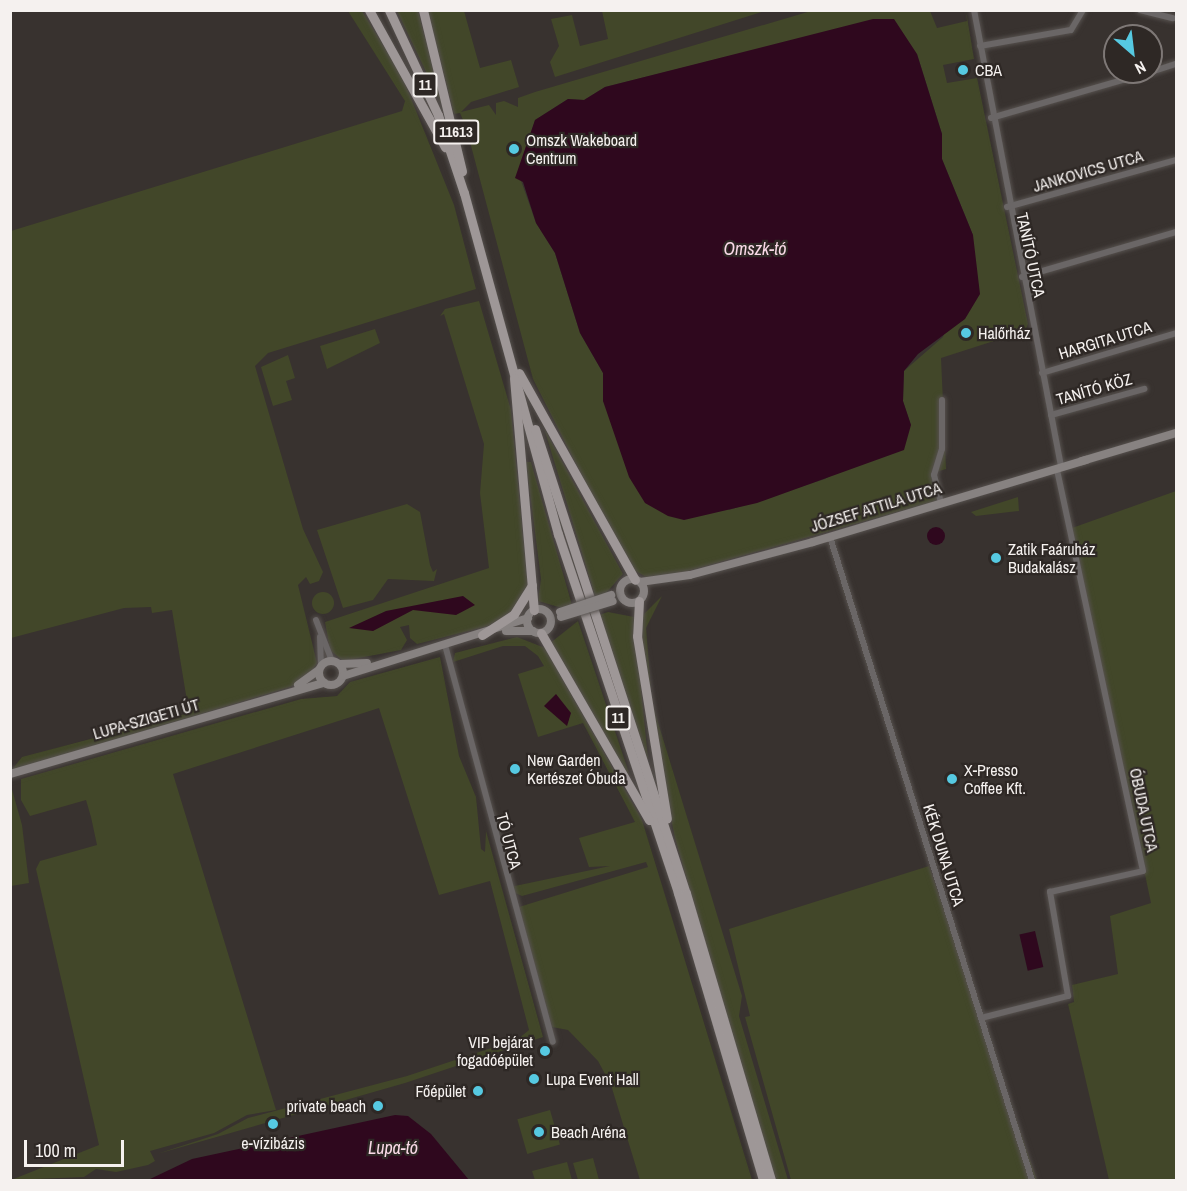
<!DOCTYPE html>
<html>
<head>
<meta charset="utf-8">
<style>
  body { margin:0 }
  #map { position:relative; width:1187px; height:1191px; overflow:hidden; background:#38322f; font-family:"Archivo Narrow",sans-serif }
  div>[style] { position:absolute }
  .green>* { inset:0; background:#424729; transform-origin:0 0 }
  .round { border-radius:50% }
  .water>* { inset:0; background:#2f081e; transform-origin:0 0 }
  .roads { filter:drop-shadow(0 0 2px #56514e) drop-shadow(0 0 2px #56514e) }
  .street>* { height:6px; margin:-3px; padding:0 3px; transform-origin:3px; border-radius:3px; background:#6a6666 }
  .secondary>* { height:8px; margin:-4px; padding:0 4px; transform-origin:4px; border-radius:4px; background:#878281 }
  .secondary>.ring { margin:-4px; padding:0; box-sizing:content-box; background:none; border:8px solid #878281; border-radius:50% }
  .primary>* { height:9px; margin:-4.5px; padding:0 4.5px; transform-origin:4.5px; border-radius:4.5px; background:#9e9797 }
  .bridges { filter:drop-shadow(0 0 2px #56514e) drop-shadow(0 0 2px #56514e) }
  .secondary-bridge>* { height:8px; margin:-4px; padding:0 4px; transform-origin:4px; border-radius:4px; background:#878281 }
  .dots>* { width:16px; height:16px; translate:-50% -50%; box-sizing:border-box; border:3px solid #2e2825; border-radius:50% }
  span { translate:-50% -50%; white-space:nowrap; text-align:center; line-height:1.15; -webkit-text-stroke:4.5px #2e2825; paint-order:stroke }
  .shield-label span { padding:2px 4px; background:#2e2825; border:2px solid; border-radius:4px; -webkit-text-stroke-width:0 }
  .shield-label { font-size:15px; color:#f5f1ef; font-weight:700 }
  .poi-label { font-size:16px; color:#f5f1ef }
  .left { translate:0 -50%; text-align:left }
  .right { translate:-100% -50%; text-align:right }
  .street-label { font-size:16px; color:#f5f1ef }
  .water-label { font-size:18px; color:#f9d9e7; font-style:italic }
  .frame { position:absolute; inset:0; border:12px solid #f5f1ef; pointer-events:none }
  .north { position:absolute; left:1103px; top:24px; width:60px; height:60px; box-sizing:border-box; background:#2e2825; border:2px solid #7e7876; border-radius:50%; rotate:152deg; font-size:16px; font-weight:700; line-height:24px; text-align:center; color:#f5f1ef }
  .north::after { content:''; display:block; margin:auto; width:21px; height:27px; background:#56c9e1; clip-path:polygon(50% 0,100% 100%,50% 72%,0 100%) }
  .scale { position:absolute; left:24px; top:1140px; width:100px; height:27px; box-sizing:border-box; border:3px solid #f5f1ef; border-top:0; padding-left:8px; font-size:18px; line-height:21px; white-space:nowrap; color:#f5f1ef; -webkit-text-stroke:4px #2e2825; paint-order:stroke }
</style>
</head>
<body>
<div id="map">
  <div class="green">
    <div style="clip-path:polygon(348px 11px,362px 11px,402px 76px,454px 205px,476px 289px,268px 353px,255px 366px,303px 529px,323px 572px,319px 581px,310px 584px,306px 577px,298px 585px,317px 663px,307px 678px,290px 687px,11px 771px,22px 757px,189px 713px,172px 610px,152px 613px,151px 607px,124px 608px,11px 638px,11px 231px,402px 111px,405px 101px)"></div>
    <div style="clip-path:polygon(397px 11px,418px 11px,445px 113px,437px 95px)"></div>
    <div style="clip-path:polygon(evenodd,428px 11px,464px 11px,480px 68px,511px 60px,519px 87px,471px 102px,461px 112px,489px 105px,496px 115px,496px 103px,504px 101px,518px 107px,518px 98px,535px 92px,811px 11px,930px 11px,937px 28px,967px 21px,966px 11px,974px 59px,943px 65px,947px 83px,977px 78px,1028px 324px,1025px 331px,941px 358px,946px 469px,936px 472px,943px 499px,667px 577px,650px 579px,628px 567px,533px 379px,466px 127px,460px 113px,454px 114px,428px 11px,917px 54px,942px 134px,942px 159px,973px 235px,943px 337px,904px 371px,903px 401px,911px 425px,825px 479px,729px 510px,603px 401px,603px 373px,580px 333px,555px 253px,536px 223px,519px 175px,535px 120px,568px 99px,584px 100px,605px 87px,734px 55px,917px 54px)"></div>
    <div style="clip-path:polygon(602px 11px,602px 10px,765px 11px,555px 77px,550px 62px,559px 46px,551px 19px,572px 15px,580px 46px,608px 39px)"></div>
    <div style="clip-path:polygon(479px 301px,511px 410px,528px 588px,513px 612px,488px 626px,417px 644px,410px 638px,409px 625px,400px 627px,407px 640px,401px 650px,343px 661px,330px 650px,325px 622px,489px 568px,480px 493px,484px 444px,444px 314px,440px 316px,445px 309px)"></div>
    <div style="clip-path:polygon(375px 329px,380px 343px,327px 369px,320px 346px)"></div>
    <div style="clip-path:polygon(288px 355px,295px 378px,286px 381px,292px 400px,273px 406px,261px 367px)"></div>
    <div style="clip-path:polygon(544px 428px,623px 574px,606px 593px,595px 596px)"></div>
    <div style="clip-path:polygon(526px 462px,531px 462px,572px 605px,562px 608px,538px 601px,541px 579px)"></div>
    <div style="clip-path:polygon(1176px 491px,1176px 1180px,1109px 1180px,1068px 1004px,1074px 1002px,1072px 985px,1118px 974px,1110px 916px,1151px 903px,1072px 528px)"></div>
    <div style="clip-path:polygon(1018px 497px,1019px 511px,976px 516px,971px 512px)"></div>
    <div style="clip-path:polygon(407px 504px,420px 512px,430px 565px,433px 572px,437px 569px,434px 581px,388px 579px,373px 600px,343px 608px,317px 530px)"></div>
    <div class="round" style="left:312px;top:592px;width:22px;height:22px"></div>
    <div style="clip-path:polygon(662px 596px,646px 628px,652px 703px,742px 996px,739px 1016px,788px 1180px,773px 1180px,675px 838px,652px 727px,640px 618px)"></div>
    <div style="clip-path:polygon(608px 612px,634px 617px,648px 759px,596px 616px)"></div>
    <div style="clip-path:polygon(578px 621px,629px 773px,628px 776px,549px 644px)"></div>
    <div style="clip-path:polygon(517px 637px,545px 648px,642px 820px,752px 1180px,640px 1180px,611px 1085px,598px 1061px,568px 1030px,552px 1027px,519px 907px,648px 867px,646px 862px,522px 896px,513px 892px,510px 887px,610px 866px,589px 867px,579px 838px,635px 822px,583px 723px,538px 737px,518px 674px,544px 666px,538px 656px,525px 646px,503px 646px,453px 662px,455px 653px)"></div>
    <div style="clip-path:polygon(440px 657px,459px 756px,476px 797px,481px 849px,485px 852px,486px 831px,543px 1037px,405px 1083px,157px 1154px,218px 1134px,248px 1118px,407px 1076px,518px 1039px,529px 1030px,490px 881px,439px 895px,379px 708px,173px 774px,276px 1110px,247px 1115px,214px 1133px,150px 1151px,155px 1161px,148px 1165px,116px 1172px,96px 1169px,84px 1177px,11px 1180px,99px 1145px,36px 869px,40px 861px,97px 845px,91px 817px,86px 800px,30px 816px,21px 800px,21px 779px,301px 699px,337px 696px,350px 682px)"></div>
    <div style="clip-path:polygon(11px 786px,22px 825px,29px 883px,11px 886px)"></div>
    <div style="clip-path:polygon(929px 866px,1037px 1180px,791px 1180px,745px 1017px,750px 1016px,729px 929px)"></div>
    <div style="left:550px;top:1110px;width:36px;height:34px;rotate:74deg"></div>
    <div style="clip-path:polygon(593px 1158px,599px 1180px,578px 1180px,573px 1163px)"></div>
    <div style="clip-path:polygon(567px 1162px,572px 1180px,535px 1180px,532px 1171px)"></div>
  </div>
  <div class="water">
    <div style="clip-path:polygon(873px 19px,894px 19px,917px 54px,942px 134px,942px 159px,973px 235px,980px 294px,965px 319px,918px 354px,904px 371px,903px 401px,911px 425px,904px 450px,757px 503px,684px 520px,668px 516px,645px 503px,629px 477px,603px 401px,603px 373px,580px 333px,555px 253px,536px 223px,523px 182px,515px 178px,535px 120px,568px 99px,584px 100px,605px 87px)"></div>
    <div class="round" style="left:927px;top:527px;width:18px;height:18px"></div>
    <div style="clip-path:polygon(463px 596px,475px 605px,456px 615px,413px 610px,373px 631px,349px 628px,386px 611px)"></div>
    <div style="clip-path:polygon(556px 694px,571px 713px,567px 726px,544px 706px)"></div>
    <div style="left:1035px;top:931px;width:37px;height:16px;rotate:77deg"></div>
    <div style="clip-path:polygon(395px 1115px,408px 1116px,431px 1134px,469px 1180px,148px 1180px,192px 1159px)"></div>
  </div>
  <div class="roads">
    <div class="street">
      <div style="left:974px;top:10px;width:466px;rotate:79.2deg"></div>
      <div style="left:1140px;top:10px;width:34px;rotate:14deg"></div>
      <div style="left:980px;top:46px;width:92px;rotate:-10deg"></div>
      <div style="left:1071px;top:30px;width:23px;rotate:-59deg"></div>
      <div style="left:1151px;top:72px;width:26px;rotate:-18deg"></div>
      <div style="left:991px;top:118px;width:166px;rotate:-16.1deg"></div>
      <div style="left:1007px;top:207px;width:175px;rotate:-15.5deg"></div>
      <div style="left:1022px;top:277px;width:160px;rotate:-16.3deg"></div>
      <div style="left:1042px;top:373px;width:140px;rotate:-16.6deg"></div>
      <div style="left:1051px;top:415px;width:97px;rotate:-15.6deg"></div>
      <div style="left:941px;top:503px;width:29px;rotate:-104deg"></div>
      <div style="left:934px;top:475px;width:27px;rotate:-73deg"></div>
      <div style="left:942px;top:449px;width:49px;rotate:-90deg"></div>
      <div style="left:830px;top:537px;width:674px;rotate:72.56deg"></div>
      <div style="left:316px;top:620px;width:44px;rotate:68.7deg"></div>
      <div style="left:320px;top:637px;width:28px;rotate:88deg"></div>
      <div style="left:445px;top:645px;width:411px;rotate:74.8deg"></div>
      <div style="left:981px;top:1018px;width:90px;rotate:-14.2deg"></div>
      <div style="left:1068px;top:996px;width:106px;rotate:-99.8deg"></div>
      <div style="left:1050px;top:892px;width:95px;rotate:-12.7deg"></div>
      <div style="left:1143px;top:871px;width:411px;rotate:-102.1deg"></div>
    </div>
    <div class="secondary">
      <div style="left:1082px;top:461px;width:98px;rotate:-16.6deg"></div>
      <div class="ring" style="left:620px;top:579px;width:16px;height:16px"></div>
      <div style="left:640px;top:582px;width:50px;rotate:-8deg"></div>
      <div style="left:690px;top:575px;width:127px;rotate:-15deg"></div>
      <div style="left:813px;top:542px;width:285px;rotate:-16.7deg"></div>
      <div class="ring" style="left:527px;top:609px;width:16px;height:16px"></div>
      <div style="left:506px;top:631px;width:27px"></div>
      <div class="ring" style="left:319px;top:661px;width:16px;height:16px"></div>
      <div style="left:340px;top:664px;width:27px;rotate:-2deg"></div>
      <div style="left:343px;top:676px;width:194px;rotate:-17.4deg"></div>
      <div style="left:298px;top:685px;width:26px;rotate:-36deg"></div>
      <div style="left:10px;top:774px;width:327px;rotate:-16.2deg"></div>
    </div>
    <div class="primary">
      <div style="left:369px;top:10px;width:157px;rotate:61deg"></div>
      <div style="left:389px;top:10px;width:116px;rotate:65deg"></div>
      <div style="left:438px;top:115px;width:82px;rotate:71.6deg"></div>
      <div style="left:464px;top:193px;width:354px;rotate:74.6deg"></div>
      <div style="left:558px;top:534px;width:379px;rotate:71.5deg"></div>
      <div style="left:678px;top:893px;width:299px;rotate:73.5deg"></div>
      <div style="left:423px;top:10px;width:166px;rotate:76.4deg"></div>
      <div style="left:519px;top:373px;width:237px;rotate:60.7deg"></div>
      <div style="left:514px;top:378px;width:233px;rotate:85.1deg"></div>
      <div style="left:535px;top:429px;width:488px;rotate:72deg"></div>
      <div style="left:686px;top:893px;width:299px;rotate:73.5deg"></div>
      <div style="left:639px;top:601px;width:35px;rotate:93deg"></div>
      <div style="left:637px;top:636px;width:185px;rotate:80.7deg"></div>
      <div style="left:541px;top:633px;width:216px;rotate:60deg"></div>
      <div style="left:482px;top:635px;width:38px;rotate:-33deg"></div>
      <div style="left:514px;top:614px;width:34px;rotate:-58deg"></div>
    </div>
  </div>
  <div class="bridges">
    <div class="secondary-bridge">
      <div style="left:560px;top:612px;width:54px;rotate:-18.4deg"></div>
      <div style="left:561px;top:617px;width:54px;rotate:-17.1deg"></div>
    </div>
  </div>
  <div class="dots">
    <div style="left:963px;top:70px;background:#56c9e1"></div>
    <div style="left:514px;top:149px;background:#56c9e1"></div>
    <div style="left:966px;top:333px;background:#56c9e1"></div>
    <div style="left:996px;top:558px;background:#56c9e1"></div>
    <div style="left:515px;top:769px;background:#56c9e1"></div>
    <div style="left:952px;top:779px;background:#56c9e1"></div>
    <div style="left:545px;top:1051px;background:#56c9e1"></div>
    <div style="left:534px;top:1079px;background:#56c9e1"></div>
    <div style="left:478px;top:1091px;background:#56c9e1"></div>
    <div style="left:378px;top:1106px;background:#56c9e1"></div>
    <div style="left:273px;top:1124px;background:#56c9e1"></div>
    <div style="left:539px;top:1132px;background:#56c9e1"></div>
  </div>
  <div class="shield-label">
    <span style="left:425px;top:85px">11</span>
    <span style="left:456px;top:132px">11613</span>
    <span style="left:618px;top:718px">11</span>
  </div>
  <div class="poi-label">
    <span class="left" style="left:975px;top:70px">CBA</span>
    <span class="left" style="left:526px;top:149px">Omszk Wakeboard<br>Centrum</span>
    <span class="left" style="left:978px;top:333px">Halőrház</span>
    <span class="left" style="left:1008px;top:558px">Zatik Faáruház<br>Budakalász</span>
    <span class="left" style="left:527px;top:769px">New Garden<br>Kertészet Óbuda</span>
    <span class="left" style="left:964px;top:779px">X-Presso<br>Coffee Kft.</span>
    <span class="right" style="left:533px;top:1051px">VIP bejárat<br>fogadóépület</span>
    <span class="left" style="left:546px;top:1079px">Lupa Event Hall</span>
    <span class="right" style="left:466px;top:1091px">Főépület</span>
    <span class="right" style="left:366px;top:1106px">private beach</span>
    <span class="left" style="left:551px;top:1132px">Beach Aréna</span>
    <span style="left:273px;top:1143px">e-vízibázis</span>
  </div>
  <div class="street-label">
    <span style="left:1088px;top:171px;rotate:-16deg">JANKOVICS UTCA</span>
    <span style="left:1031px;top:255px;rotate:78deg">TANÍTÓ UTCA</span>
    <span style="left:1105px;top:340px;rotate:-17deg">HARGITA UTCA</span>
    <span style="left:1094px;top:389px;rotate:-16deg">TANÍTÓ KÖZ</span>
    <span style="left:876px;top:507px;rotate:-17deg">JÓZSEF ATTILA UTCA</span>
    <span style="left:146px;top:719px;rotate:-16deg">LUPA-SZIGETI ÚT</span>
    <span style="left:1144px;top:810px;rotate:78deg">ÓBUDA UTCA</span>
    <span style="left:509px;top:841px;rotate:75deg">TÓ UTCA</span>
    <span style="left:944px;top:855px;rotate:73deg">KÉK DUNA UTCA</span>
  </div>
  <div class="water-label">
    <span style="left:755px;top:249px">Omszk-tó</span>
    <span style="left:393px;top:1148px">Lupa-tó</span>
  </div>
  <div class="frame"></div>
  <div class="north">N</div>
  <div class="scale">100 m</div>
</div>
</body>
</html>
